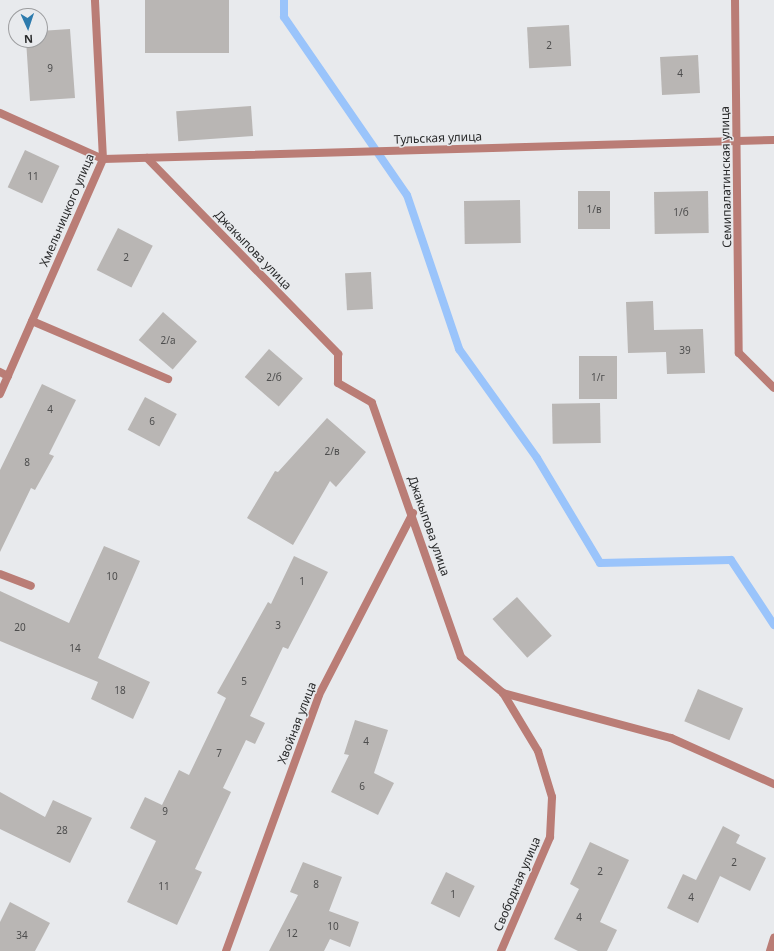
<!DOCTYPE html>
<html>
<head>
<meta charset="utf-8">
<style>
  body { margin:0 }
  #map { position:relative; width:774px; height:951px; overflow:hidden; background:#e8eaed; font-family:"Noto Sans",sans-serif }
  div>[style] { position:absolute }
  .stream>* { height:8px; margin:-4px; padding:0 4px; transform-origin:4px; border-radius:4px; background:#9ac4fb }
  .building>* { inset:0; background:#b9b6b4; transform-origin:0 0 }
  .lane>* { height:8px; margin:-4px; padding:0 4px; transform-origin:4px; border-radius:4px; background:#ba7d76 }
  .street>* { height:8px; margin:-4px; padding:0 4px; transform-origin:4px; border-radius:4px; background:#ba7d76 }
  span { translate:-50% -50%; white-space:nowrap; text-align:center; line-height:1.15; -webkit-text-stroke:3px #e8eaed; paint-order:stroke }
  .number-label { font-size:10px; color:#4d4d4d }
  .number-label span { -webkit-text-stroke-width:0 }
  .street-label { font-size:12px; color:#292a2b }
  .north { position:absolute; left:8px; top:8px; width:40px; height:40px; box-sizing:border-box; background:#e8eaed; border:1px solid #9c9d9f; border-radius:50%; rotate:177deg; font-size:11px; font-weight:700; line-height:16px; text-align:center; color:#292a2b }
  .north::after { content:''; display:block; margin:auto; width:14px; height:18px; background:#2d7bad; clip-path:polygon(50% 0,100% 100%,50% 72%,0 100%) }
</style>
</head>
<body>
<div id="map">
  <div class="stream">
    <div style="left:284px;top:0;width:17px;rotate:90deg"></div>
    <div style="left:284px;top:17px;width:216px;rotate:55.4deg"></div>
    <div style="left:407px;top:195px;width:163px;rotate:71.3deg"></div>
    <div style="left:459px;top:349px;width:134px;rotate:54.4deg"></div>
    <div style="left:537px;top:458px;width:122px;rotate:59deg"></div>
    <div style="left:600px;top:563px;width:131px;rotate:-1.3deg"></div>
    <div style="left:731px;top:560px;width:78px;rotate:56.5deg"></div>
  </div>
  <div class="building">
    <div style="left:145px;top:0;width:84px;height:53px"></div>
    <div style="left:569px;top:25px;width:41px;height:42px;rotate:87deg"></div>
    <div style="clip-path:polygon(70px 29px,75px 98px,30px 101px,26px 40px,40px 40px,40px 31px)"></div>
    <div style="left:698px;top:55px;width:38px;height:38px;rotate:87deg"></div>
    <div style="left:251px;top:106px;width:30px;height:75px;rotate:86deg"></div>
    <div style="left:25px;top:150px;width:38px;height:41px;rotate:25deg"></div>
    <div style="left:578px;top:191px;width:32px;height:38px"></div>
    <div style="left:708px;top:191px;width:42px;height:54px;rotate:89deg"></div>
    <div style="left:520px;top:200px;width:43px;height:56px;rotate:89deg"></div>
    <div style="left:118px;top:228px;width:39px;height:47px;rotate:27deg"></div>
    <div style="left:371px;top:272px;width:37px;height:26px;rotate:87deg"></div>
    <div style="clip-path:polygon(653px 301px,654px 330px,703px 329px,705px 373px,667px 374px,666px 352px,628px 353px,626px 302px)"></div>
    <div style="left:163px;top:312px;width:45px;height:37px;rotate:41deg"></div>
    <div style="left:269px;top:349px;width:45px;height:37px;rotate:41deg"></div>
    <div style="left:617px;top:356px;width:43px;height:38px;rotate:90deg"></div>
    <div style="clip-path:polygon(42px 384px,76px 400px,49px 454px,54px 456px,35px 490px,31px 488px,0 552px,0 470px)"></div>
    <div style="left:145px;top:397px;width:36px;height:37px;rotate:28deg"></div>
    <div style="left:600px;top:403px;width:40px;height:48px;rotate:89deg"></div>
    <div style="clip-path:polygon(327px 418px,366px 452px,336px 487px,330px 481px,293px 545px,247px 518px,275px 471px,278px 472px)"></div>
    <div style="clip-path:polygon(104px 546px,140px 561px,98px 658px,150px 682px,133px 719px,91px 699px,98px 682px,0 641px,0 591px,69px 623px)"></div>
    <div style="clip-path:polygon(294px 556px,328px 572px,288px 649px,283px 647px,250px 716px,265px 723px,255px 744px,246px 740px,223px 788px,231px 792px,195px 869px,202px 872px,177px 925px,127px 902px,156px 841px,130px 828px,145px 797px,162px 805px,179px 770px,189px 775px,226px 698px,217px 693px,268px 602px,271px 604px)"></div>
    <div style="left:517px;top:597px;width:52px;height:33px;rotate:48deg"></div>
    <div style="left:698px;top:689px;width:49px;height:35px;rotate:23deg"></div>
    <div style="clip-path:polygon(355px 720px,388px 730px,374px 773px,394px 783px,378px 815px,331px 792px,349px 755px,344px 754px)"></div>
    <div style="clip-path:polygon(0 792px,45px 817px,53px 800px,92px 818px,70px 863px,0 829px)"></div>
    <div style="clip-path:polygon(723px 826px,740px 835px,736px 843px,766px 858px,750px 891px,720px 876px,698px 923px,667px 908px,683px 874px,696px 880px)"></div>
    <div style="clip-path:polygon(590px 842px,629px 860px,600px 922px,617px 930px,607px 951px,578px 951px,554px 939px,579px 889px,570px 884px)"></div>
    <div style="clip-path:polygon(303px 862px,342px 877px,329px 911px,359px 922px,350px 947px,330px 939px,324px 951px,269px 951px,298px 895px,290px 892px)"></div>
    <div style="left:446px;top:872px;width:32px;height:35px;rotate:26deg"></div>
    <div style="clip-path:polygon(10px 902px,50px 923px,35px 951px,0 951px,0 922px)"></div>
  </div>
  <div class="lane">
    <div style="left:32px;top:321px;width:148px;rotate:23.1deg"></div>
    <div style="left:0;top:574px;width:33px;rotate:21deg"></div>
  </div>
  <div class="street">
    <div style="left:735px;top:0;width:353px;rotate:89.4deg"></div>
    <div style="left:739px;top:353px;width:49px;rotate:45deg"></div>
    <div style="left:0;top:113px;width:113px;rotate:24.1deg"></div>
    <div style="left:103px;top:159px;width:671px;rotate:-1.62deg"></div>
    <div style="left:147px;top:158px;width:274px;rotate:45.7deg"></div>
    <div style="left:338px;top:354px;width:29px;rotate:90deg"></div>
    <div style="left:338px;top:383px;width:39px;rotate:30deg"></div>
    <div style="left:372px;top:403px;width:269px;rotate:70.7deg"></div>
    <div style="left:461px;top:657px;width:55px;rotate:40.6deg"></div>
    <div style="left:503px;top:693px;width:174px;rotate:15deg"></div>
    <div style="left:671px;top:738px;width:113px;rotate:24.1deg"></div>
    <div style="left:0;top:372px;width:9px;rotate:27deg"></div>
    <div style="left:0;top:394px;width:257px;rotate:-66.3deg"></div>
    <div style="left:103px;top:159px;width:159px;rotate:-92.9deg"></div>
    <div style="left:226px;top:951px;width:272px;rotate:-70deg"></div>
    <div style="left:319px;top:695px;width:205px;rotate:-62.7deg"></div>
    <div style="left:501px;top:951px;width:124px;rotate:-66.7deg"></div>
    <div style="left:550px;top:837px;width:40px;rotate:-87.1deg"></div>
    <div style="left:552px;top:797px;width:48px;rotate:-106.9deg"></div>
    <div style="left:538px;top:751px;width:68px;rotate:-121.1deg"></div>
    <div style="left:770px;top:951px;width:14px;rotate:-73deg"></div>
  </div>
  <div class="number-label">
    <span style="left:549px;top:46px">2</span>
    <span style="left:50px;top:69px">9</span>
    <span style="left:680px;top:74px">4</span>
    <span style="left:33px;top:177px">11</span>
    <span style="left:594px;top:210px">1/в</span>
    <span style="left:681px;top:213px">1/б</span>
    <span style="left:126px;top:258px">2</span>
    <span style="left:168px;top:341px">2/а</span>
    <span style="left:685px;top:351px">39</span>
    <span style="left:274px;top:378px">2/б</span>
    <span style="left:598px;top:378px">1/г</span>
    <span style="left:50px;top:410px">4</span>
    <span style="left:152px;top:422px">6</span>
    <span style="left:332px;top:452px">2/в</span>
    <span style="left:27px;top:463px">8</span>
    <span style="left:112px;top:577px">10</span>
    <span style="left:302px;top:582px">1</span>
    <span style="left:278px;top:626px">3</span>
    <span style="left:20px;top:628px">20</span>
    <span style="left:75px;top:649px">14</span>
    <span style="left:244px;top:682px">5</span>
    <span style="left:120px;top:691px">18</span>
    <span style="left:366px;top:742px">4</span>
    <span style="left:219px;top:754px">7</span>
    <span style="left:362px;top:787px">6</span>
    <span style="left:165px;top:812px">9</span>
    <span style="left:62px;top:831px">28</span>
    <span style="left:734px;top:863px">2</span>
    <span style="left:600px;top:872px">2</span>
    <span style="left:316px;top:885px">8</span>
    <span style="left:164px;top:887px">11</span>
    <span style="left:453px;top:895px">1</span>
    <span style="left:691px;top:898px">4</span>
    <span style="left:579px;top:918px">4</span>
    <span style="left:333px;top:927px">10</span>
    <span style="left:292px;top:934px">12</span>
    <span style="left:22px;top:936px">34</span>
  </div>
  <div class="street-label">
    <span style="left:438px;top:138px;rotate:-2deg">Тульская улица</span>
    <span style="left:726px;top:177px;rotate:-91deg">Семипалатинская улица</span>
    <span style="left:67px;top:210px;rotate:-67deg">Хмельницкого улица</span>
    <span style="left:253px;top:250px;rotate:46deg">Джакыпова улица</span>
    <span style="left:429px;top:526px;rotate:71deg">Джакыпова улица</span>
    <span style="left:297px;top:723px;rotate:-69deg">Хвойная улица</span>
    <span style="left:517px;top:884px;rotate:-67deg">Свободная улица</span>
  </div>
  <div class="north">N</div>
</div>
</body>
</html>
